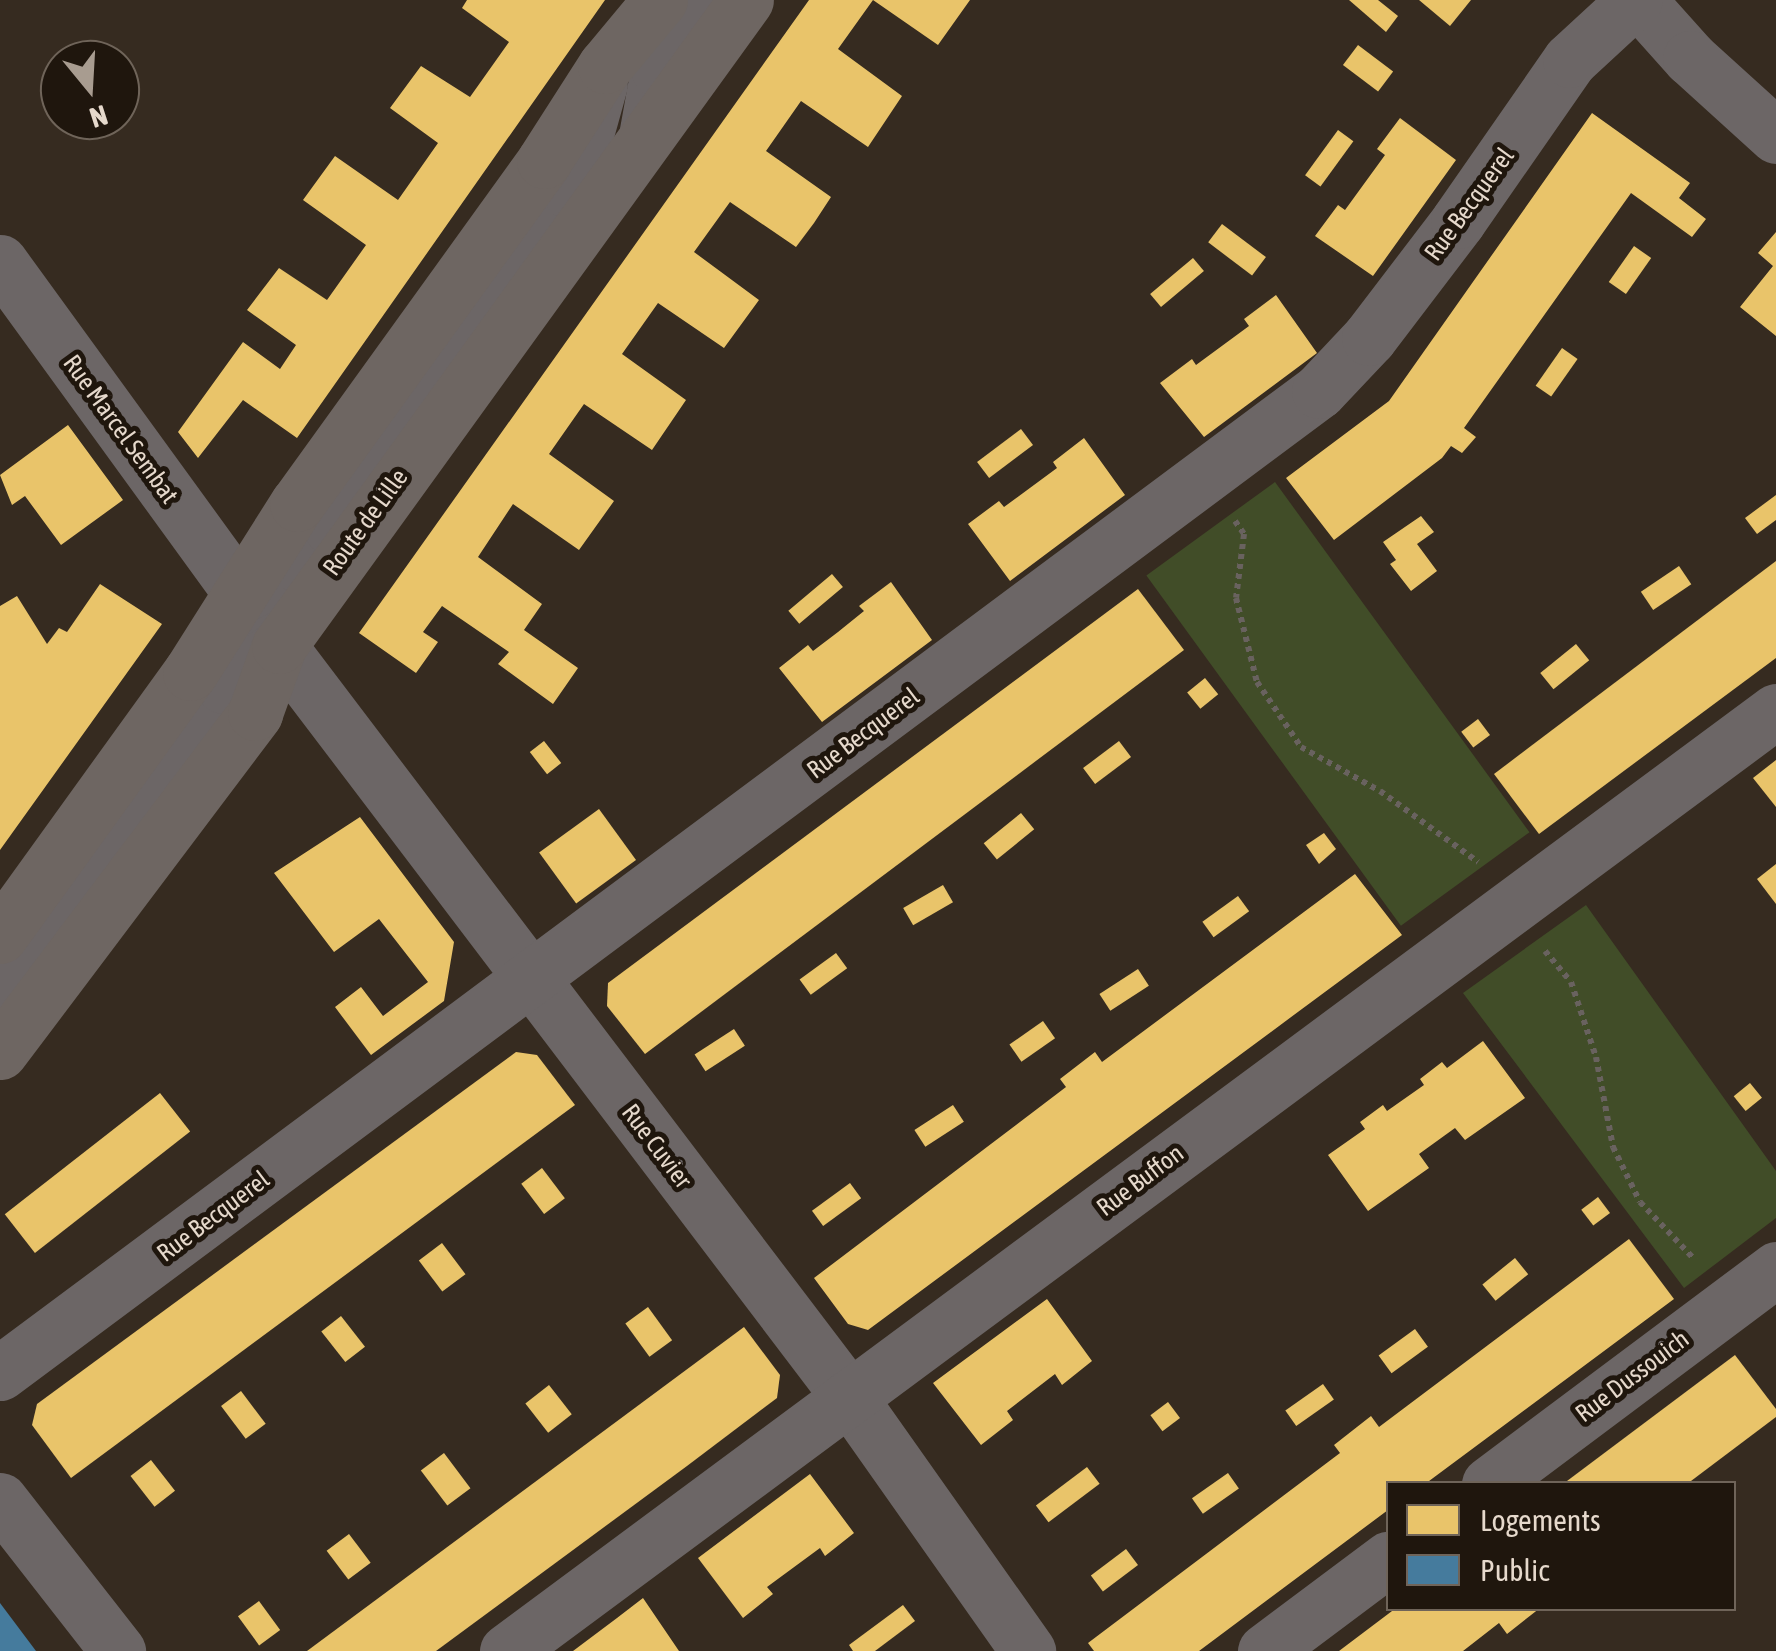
<!DOCTYPE html>
<html>
<head>
<meta charset="utf-8">
<style>
  body { margin:0 }
  #map { position:relative; width:1776px; height:1651px; overflow:hidden; background:#362b20; font-family:"Asap Condensed",sans-serif }
  div>[style] { position:absolute }
  .green>* { inset:0; background:#414d28; transform-origin:0 0 }
  .homes>* { inset:0; background:#e9c46a; transform-origin:0 0 }
  .public>* { inset:0; background:#457b9d }
  .path>* { height:6px; margin-top:-3px; transform-origin:0; background:repeating-linear-gradient(90deg,#69625f 0 5px,transparent 0 10px) }
  .minor>* { height:55px; margin:-27.5px; padding:0 27.5px; transform-origin:27.5px; border-radius:27.5px; background:#6c6666 }
  .major>* { height:55px; margin:-27.5px; padding:0 27.5px; transform-origin:27.5px; border-radius:27.5px; background:#6e6662 }
  span { translate:-50% -50%; white-space:nowrap; text-align:center; line-height:1.15; -webkit-text-stroke:10px #1f160d; paint-order:stroke }
  .street-label { font-size:25px; color:#e6d9cc }
  .legend { position:absolute; left:1386px; top:1481px; width:350px; height:130px; box-sizing:border-box; background:#1f160d; border:2px solid #6f6459; margin:0; padding:12px 18px; list-style:none; font-size:30px; color:#e6d9cc }
  .legend li { display:flex; align-items:center; gap:20px; height:50px }
  .legend b { width:50px; border:2px solid #6f6459 }
  .north { position:absolute; left:40px; top:40px; width:100px; height:100px; box-sizing:border-box; background:#1f160d; border:2px solid #6f6459; border-radius:50%; rotate:162deg; font-size:28px; font-weight:700; line-height:40px; text-align:center; color:#e6d9cc }
  .north::after { content:''; display:block; margin:auto; width:35px; height:45px; background:#a89c90; clip-path:polygon(50% 0,100% 100%,50% 72%,0 100%) }
</style>
</head>
<body>
<div id="map">
  <div class="green">
    <div style="left:1275px;top:482px;width:433px;height:159px;rotate:54deg"></div>
    <div style="clip-path:polygon(1586px 905px,1776px 1171px,1776px 1218px,1684px 1288px,1463px 993px)"></div>
  </div>
  <div class="homes">
    <div style="clip-path:polygon(467px 0,605px 0,297px 438px,243px 400px,198px 458px,178px 432px,243px 342px,280px 369px,296px 345px,247px 310px,279px 268px,327px 300px,366px 245px,303px 200px,335px 156px,398px 200px,438px 143px,390px 108px,421px 66px,470px 97px,509px 42px,462px 8px)"></div>
    <div style="clip-path:polygon(809px 0,970px 0,938px 45px,873px 0,838px 49px,902px 96px,868px 147px,801px 101px,766px 151px,831px 197px,814px 223px,796px 247px,730px 202px,694px 252px,759px 300px,724px 348px,658px 303px,622px 354px,686px 400px,652px 450px,584px 404px,549px 454px,614px 501px,579px 550px,513px 504px,478px 557px,542px 604px,524px 630px,578px 668px,553px 704px,498px 664px,509px 652px,442px 606px,423px 632px,438px 642px,416px 673px,359px 633px)"></div>
    <div style="clip-path:polygon(1349px 0,1378px 0,1398px 16px,1386px 32px)"></div>
    <div style="clip-path:polygon(1419px 0,1471px 0,1450px 26px)"></div>
    <div style="left:1358px;top:45px;width:44px;height:25px;rotate:37deg"></div>
    <div style="clip-path:polygon(1592px 113px,1690px 183px,1679px 198px,1706px 219px,1692px 237px,1631px 193px,1464px 428px,1476px 437px,1462px 453px,1451px 446px,1442px 458px,1334px 540px,1286px 478px,1389px 401px)"></div>
    <div style="clip-path:polygon(1400px 118px,1456px 160px,1373px 276px,1315px 236px,1338px 205px,1345px 210px,1385px 155px,1377px 149px)"></div>
    <div style="left:1338px;top:130px;width:19px;height:56px;rotate:36deg"></div>
    <div style="left:1222px;top:224px;width:55px;height:23px;rotate:37deg"></div>
    <div style="clip-path:polygon(1776px 232px,1776px 336px,1740px 307px,1773px 266px,1758px 253px)"></div>
    <div style="left:1634px;top:246px;width:21px;height:44px;rotate:35deg"></div>
    <div style="left:1193px;top:258px;width:17px;height:56px;rotate:50deg"></div>
    <div style="clip-path:polygon(1276px 295px,1317px 353px,1204px 437px,1160px 383px,1192px 359px,1196px 365px,1249px 326px,1244px 319px)"></div>
    <div style="left:1562px;top:348px;width:19px;height:46px;rotate:35deg"></div>
    <div style="clip-path:polygon(68px 425px,123px 500px,61px 545px,25px 496px,12px 505px,0 475px)"></div>
    <div style="left:1021px;top:429px;width:20px;height:55px;rotate:53deg"></div>
    <div style="clip-path:polygon(1084px 438px,1125px 495px,1010px 581px,968px 524px,999px 501px,1004px 507px,1057px 468px,1053px 462px)"></div>
    <div style="clip-path:polygon(1776px 495px,1776px 520px,1757px 534px,1745px 518px)"></div>
    <div style="clip-path:polygon(1421px 516px,1434px 532px,1417px 544px,1437px 571px,1411px 591px,1390px 564px,1396px 560px,1383px 542px)"></div>
    <div style="clip-path:polygon(1776px 561px,1776px 658px,1539px 834px,1494px 774px)"></div>
    <div style="left:1679px;top:566px;width:22px;height:46px;rotate:56deg"></div>
    <div style="left:832px;top:574px;width:17px;height:57px;rotate:50deg"></div>
    <div style="clip-path:polygon(891px 582px,932px 640px,822px 722px,779px 668px,808px 645px,813px 651px,838px 632px,864px 611px,859px 606px)"></div>
    <div style="clip-path:polygon(100px 584px,162px 624px,0 850px,0 606px,17px 596px,47px 644px,59px 628px,67px 632px)"></div>
    <div style="clip-path:polygon(1138px 589px,1184px 650px,645px 1054px,607px 1006px,608px 983px)"></div>
    <div style="left:1576px;top:644px;width:21px;height:46px;rotate:51deg"></div>
    <div style="left:1205px;top:678px;width:21px;height:23px;rotate:51deg"></div>
    <div style="left:1478px;top:719px;width:20px;height:21px;rotate:53deg"></div>
    <div style="left:544px;top:741px;width:28px;height:18px;rotate:52deg"></div>
    <div style="left:1119px;top:741px;width:20px;height:45px;rotate:53deg"></div>
    <div style="clip-path:polygon(1776px 760px,1776px 807px,1753px 778px)"></div>
    <div style="left:599px;top:809px;width:63px;height:74px;rotate:54deg"></div>
    <div style="left:1021px;top:813px;width:21px;height:48px;rotate:51deg"></div>
    <div style="clip-path:polygon(360px 817px,454px 942px,444px 1001px,371px 1055px,335px 1007px,361px 987px,383px 1016px,428px 982px,379px 919px,334px 952px,274px 873px)"></div>
    <div style="clip-path:polygon(1324px 833px,1336px 849px,1319px 864px,1306px 845px)"></div>
    <div style="clip-path:polygon(1776px 864px,1776px 904px,1757px 879px)"></div>
    <div style="clip-path:polygon(1355px 874px,1402px 935px,868px 1330px,848px 1324px,814px 1278px,1066px 1087px,1060px 1079px,1095px 1052px,1102px 1062px)"></div>
    <div style="left:943px;top:885px;width:20px;height:46px;rotate:60deg"></div>
    <div style="left:1238px;top:896px;width:19px;height:44px;rotate:54deg"></div>
    <div style="left:836px;top:953px;width:19px;height:45px;rotate:54deg"></div>
    <div style="left:1138px;top:969px;width:20px;height:46px;rotate:57deg"></div>
    <div style="left:1043px;top:1021px;width:21px;height:41px;rotate:55deg"></div>
    <div style="left:734px;top:1029px;width:20px;height:47px;rotate:57deg"></div>
    <div style="clip-path:polygon(1483px 1041px,1525px 1098px,1465px 1140px,1455px 1128px,1419px 1154px,1429px 1168px,1368px 1211px,1328px 1155px,1365px 1129px,1360px 1122px,1383px 1105px,1387px 1111px,1424px 1085px,1420px 1079px,1442px 1062px,1447px 1068px)"></div>
    <div style="clip-path:polygon(516px 1052px,537px 1055px,575px 1105px,71px 1478px,32px 1425px,37px 1404px)"></div>
    <div style="left:1750px;top:1083px;width:19px;height:21px;rotate:51deg"></div>
    <div style="left:160px;top:1093px;width:49px;height:197px;rotate:52deg"></div>
    <div style="left:953px;top:1105px;width:20px;height:46px;rotate:57deg"></div>
    <div style="left:542px;top:1168px;width:38px;height:26px;rotate:53deg"></div>
    <div style="left:850px;top:1183px;width:19px;height:47px;rotate:54deg"></div>
    <div style="left:1598px;top:1197px;width:20px;height:21px;rotate:53deg"></div>
    <div style="clip-path:polygon(1629px 1239px,1674px 1299px,1425px 1484px,1388px 1484px,1388px 1510px,1199px 1651px,1094px 1651px,1088px 1643px,1340px 1453px,1334px 1445px,1371px 1416px,1379px 1427px)"></div>
    <div style="left:442px;top:1243px;width:39px;height:29px;rotate:53deg"></div>
    <div style="left:1515px;top:1258px;width:21px;height:42px;rotate:51deg"></div>
    <div style="clip-path:polygon(1047px 1299px,1092px 1361px,1062px 1385px,1055px 1374px,1007px 1411px,1013px 1420px,981px 1445px,933px 1383px)"></div>
    <div style="left:648px;top:1307px;width:41px;height:28px;rotate:54deg"></div>
    <div style="left:341px;top:1316px;width:39px;height:25px;rotate:52deg"></div>
    <div style="clip-path:polygon(744px 1327px,780px 1375px,777px 1398px,687px 1466px,436px 1651px,307px 1651px)"></div>
    <div style="left:1415px;top:1329px;width:22px;height:45px;rotate:54deg"></div>
    <div style="clip-path:polygon(1735px 1355px,1776px 1409px,1776px 1417px,1687px 1484px,1563px 1484px)"></div>
    <div style="left:1323px;top:1384px;width:19px;height:46px;rotate:55deg"></div>
    <div style="left:549px;top:1385px;width:37px;height:30px;rotate:52deg"></div>
    <div style="left:241px;top:1391px;width:41px;height:25px;rotate:53deg"></div>
    <div style="left:1168px;top:1402px;width:20px;height:22px;rotate:53deg"></div>
    <div style="left:444px;top:1453px;width:44px;height:29px;rotate:53deg"></div>
    <div style="left:151px;top:1460px;width:39px;height:26px;rotate:52deg"></div>
    <div style="left:1087px;top:1467px;width:21px;height:64px;rotate:53deg"></div>
    <div style="left:1228px;top:1473px;width:19px;height:44px;rotate:55deg"></div>
    <div style="clip-path:polygon(810px 1474px,854px 1533px,825px 1556px,820px 1548px,767px 1587px,773px 1594px,743px 1618px,698px 1558px)"></div>
    <div style="left:349px;top:1534px;width:36px;height:28px;rotate:53deg"></div>
    <div style="left:1126px;top:1549px;width:20px;height:44px;rotate:53deg"></div>
    <div style="clip-path:polygon(643px 1598px,679px 1651px,573px 1651px,617px 1618px)"></div>
    <div style="left:259px;top:1601px;width:36px;height:26px;rotate:54deg"></div>
    <div style="clip-path:polygon(903px 1605px,915px 1621px,875px 1651px,853px 1651px,849px 1645px)"></div>
    <div style="clip-path:polygon(1396px 1608px,1540px 1608px,1507px 1634px,1499px 1623px,1463px 1651px,1339px 1651px)"></div>
  </div>
  <div class="public">
    <div style="clip-path:polygon(0 1603px,36px 1651px,0 1651px)"></div>
  </div>
  <div class="path">
    <div style="left:1235px;top:521px;width:16px;rotate:55deg"></div>
    <div style="left:1244px;top:534px;width:64px;rotate:97.1deg"></div>
    <div style="left:1236px;top:598px;width:87px;rotate:76deg"></div>
    <div style="left:1257px;top:682px;width:78px;rotate:55.9deg"></div>
    <div style="left:1301px;top:747px;width:90px;rotate:29.1deg"></div>
    <div style="left:1380px;top:791px;width:121px;rotate:35.9deg"></div>
    <div style="left:1545px;top:951px;width:40px;rotate:50deg"></div>
    <div style="left:1571px;top:982px;width:79px;rotate:71.6deg"></div>
    <div style="left:1596px;top:1057px;width:92px;rotate:79.3deg"></div>
    <div style="left:1613px;top:1147px;width:61px;rotate:63.9deg"></div>
    <div style="left:1640px;top:1202px;width:80px;rotate:46.5deg"></div>
  </div>
  <div class="minor">
    <div style="left:1638px;top:0;width:78px;rotate:48.1deg"></div>
    <div style="left:1690px;top:58px;width:116px;rotate:42.2deg"></div>
    <div style="left:646px;top:136px;width:68px;rotate:-79.8deg"></div>
    <div style="left:658px;top:69px;width:85px;rotate:-54.6deg"></div>
    <div style="left:0;top:262px;width:475px;rotate:54deg"></div>
    <div style="left:279px;top:646px;width:943px;rotate:52.8deg"></div>
    <div style="left:849px;top:1397px;width:311px;rotate:54.8deg"></div>
    <div style="left:243px;top:595px;width:63px;rotate:-28.6deg"></div>
    <div style="left:298px;top:565px;width:50px;rotate:-48.3deg"></div>
    <div style="left:331px;top:528px;width:412px;rotate:-54.6deg"></div>
    <div style="left:570px;top:192px;width:112px;rotate:-74.5deg"></div>
    <div style="left:0;top:995px;width:381px;rotate:-54.2deg"></div>
    <div style="left:223px;top:686px;width:69px;rotate:-35.5deg"></div>
    <div style="left:0;top:1373px;width:1644px;rotate:-36.67deg"></div>
    <div style="left:1319px;top:391px;width:73px;rotate:-46.7deg"></div>
    <div style="left:1369px;top:338px;width:147px;rotate:-52.7deg"></div>
    <div style="left:1458px;top:221px;width:196px;rotate:-55.2deg"></div>
    <div style="left:1570px;top:60px;width:88px;rotate:-42.7deg"></div>
    <div style="left:1489px;top:1484px;width:359px;rotate:-36.8deg"></div>
    <div style="left:0;top:1500px;width:192px;rotate:52deg"></div>
    <div style="left:507px;top:1651px;width:1579px;rotate:-36.53deg"></div>
    <div style="left:1265px;top:1651px;width:154px;rotate:-36.8deg"></div>
  </div>
  <div class="major">
    <div style="left:0;top:936px;width:324px;rotate:-54.2deg"></div>
    <div style="left:190px;top:673px;width:200px;rotate:-57.7deg"></div>
    <div style="left:297px;top:504px;width:423px;rotate:-54.2deg"></div>
    <div style="left:544px;top:161px;width:113px;rotate:-57.3deg"></div>
    <div style="left:605px;top:66px;width:86px;rotate:-50.2deg"></div>
    <div style="left:0;top:1052px;width:424px;rotate:-53deg"></div>
    <div style="left:255px;top:713px;width:71px;rotate:-70.3deg"></div>
    <div style="left:279px;top:646px;width:797px;rotate:-54.14deg"></div>
  </div>
  <div class="street-label">
    <span style="left:1469px;top:204px;rotate:-54deg">Rue Becquerel</span>
    <span style="left:121px;top:429px;rotate:54deg">Rue Marcel Sembat</span>
    <span style="left:365px;top:522px;rotate:-54deg">Route de Lille</span>
    <span style="left:863px;top:733px;rotate:-37deg">Rue Becquerel</span>
    <span style="left:657px;top:1146px;rotate:53deg">Rue Cuvier</span>
    <span style="left:1140px;top:1180px;rotate:-37deg">Rue Buffon</span>
    <span style="left:213px;top:1216px;rotate:-37deg">Rue Becquerel</span>
    <span style="left:1632px;top:1376px;rotate:-37deg">Rue Dussouich</span>
  </div>
  <ul class="legend">
  <li><b style="height:28px;background:#e9c46a"></b>Logements</li>
  <li><b style="height:28px;background:#457b9d"></b>Public</li>
  </ul>
  <div class="north">N</div>
</div>
</body>
</html>
